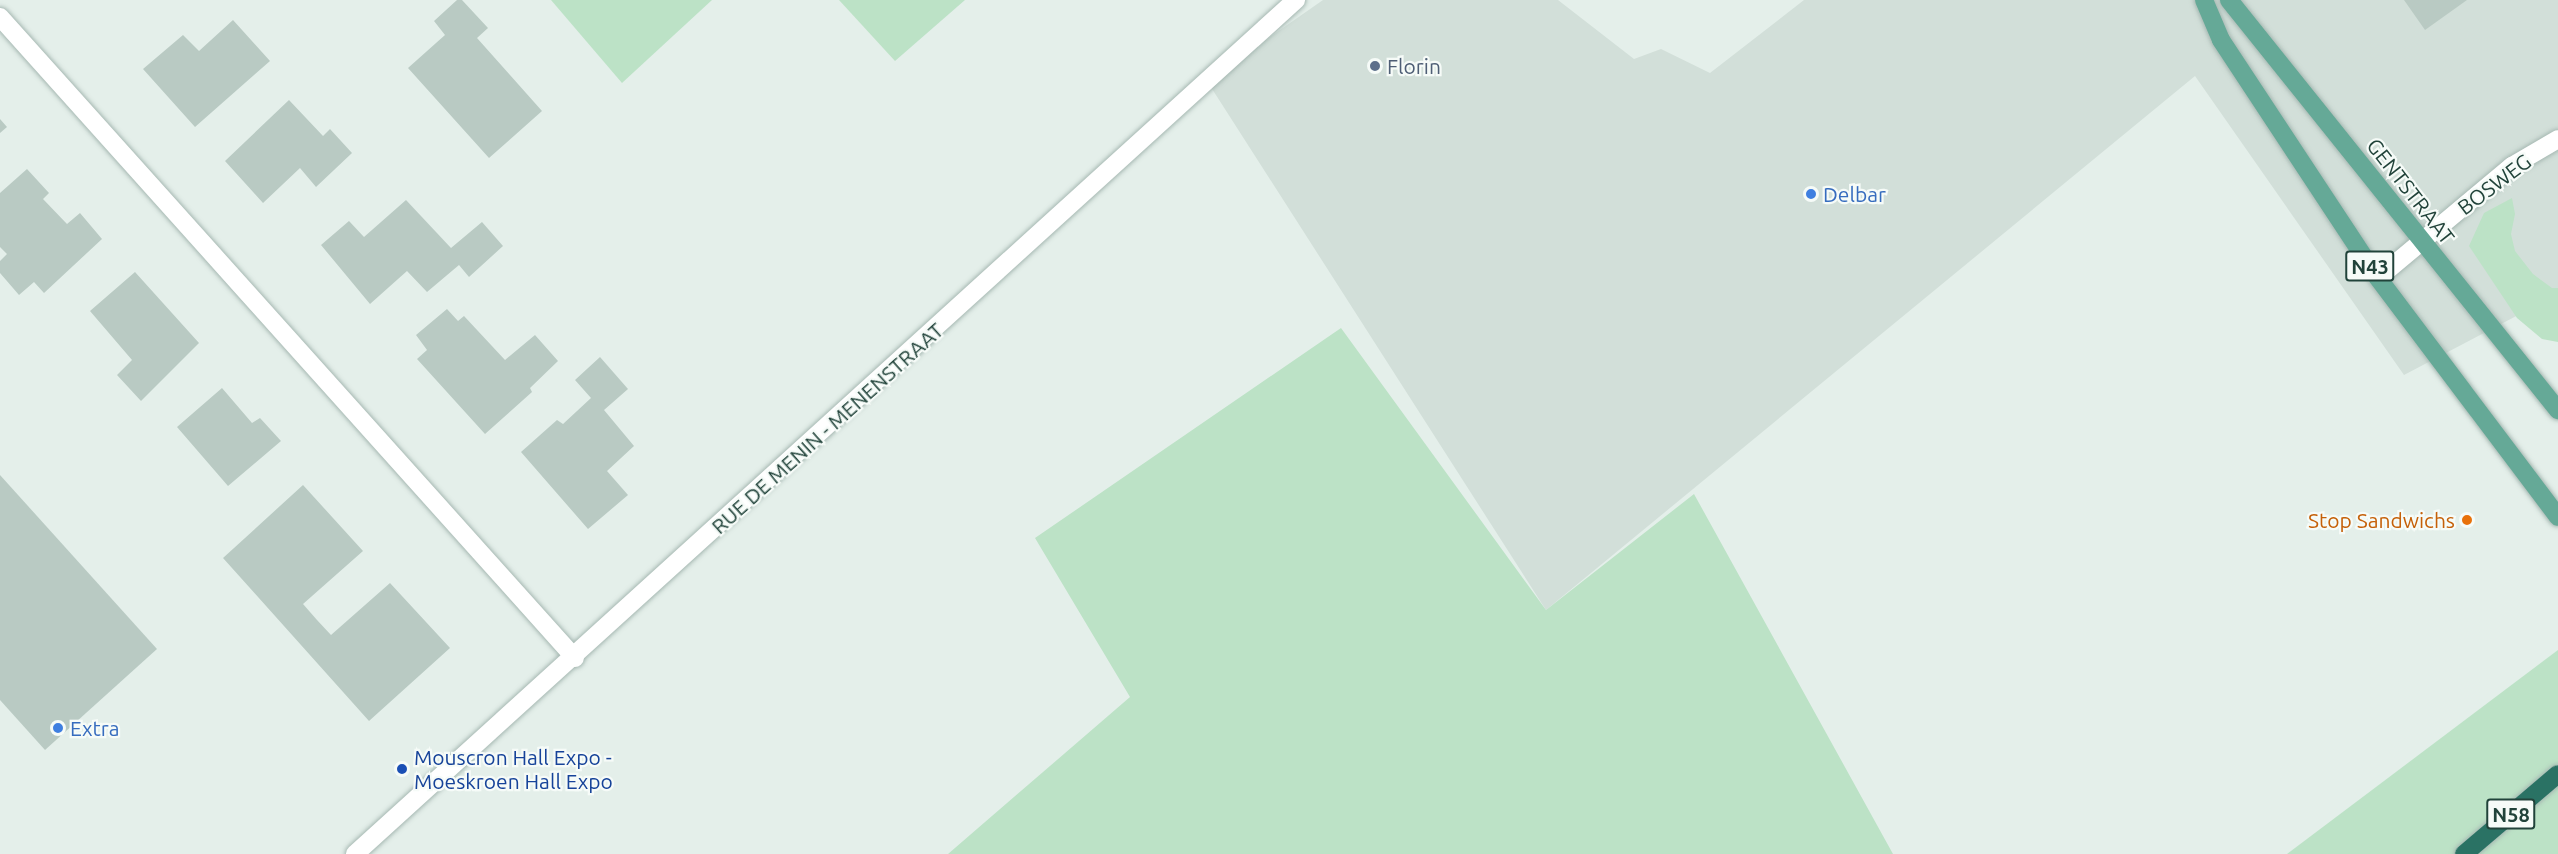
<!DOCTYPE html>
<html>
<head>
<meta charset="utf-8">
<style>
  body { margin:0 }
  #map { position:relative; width:2558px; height:854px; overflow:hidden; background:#e4efea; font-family:Ubuntu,sans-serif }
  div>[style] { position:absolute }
  .built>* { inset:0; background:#d2dfd9 }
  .green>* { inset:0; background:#bce2c6 }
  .building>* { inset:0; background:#b9cac3 }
  .roads { filter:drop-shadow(0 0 2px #a6b8b2) drop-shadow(0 0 2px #a6b8b2) }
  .street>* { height:18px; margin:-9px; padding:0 9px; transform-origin:9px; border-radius:9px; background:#fff }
  .secondary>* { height:18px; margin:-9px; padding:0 9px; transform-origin:9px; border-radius:9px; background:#fff }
  .primary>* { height:18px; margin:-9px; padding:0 9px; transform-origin:9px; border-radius:9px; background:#65a997 }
  .highway>* { height:18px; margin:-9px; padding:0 9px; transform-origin:9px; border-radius:9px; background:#2a7264 }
  .dots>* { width:16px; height:16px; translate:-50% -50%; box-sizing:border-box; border:3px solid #f6fbf8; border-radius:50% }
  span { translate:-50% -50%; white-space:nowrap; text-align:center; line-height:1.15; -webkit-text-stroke:4.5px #f6fbf8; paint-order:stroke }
  .shield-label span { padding:2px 4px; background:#f6fbf8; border:2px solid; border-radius:4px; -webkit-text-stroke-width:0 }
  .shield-label { font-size:20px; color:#21433a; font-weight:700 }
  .service-label { font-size:21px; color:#4e5e75 }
  .left { translate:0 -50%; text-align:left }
  .street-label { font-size:21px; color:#21433a }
  .shop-label { font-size:21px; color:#366cbe }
  .food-label { font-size:21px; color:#c56008 }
  .right { translate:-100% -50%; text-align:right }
  .transit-label { font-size:21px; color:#164399 }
</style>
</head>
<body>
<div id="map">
  <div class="built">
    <div style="clip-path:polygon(1323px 0,1558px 0,1634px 59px,1661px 49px,1710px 73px,1804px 0,2558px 0,2558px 294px,2404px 375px,2195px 76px,1546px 610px,1207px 81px)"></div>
  </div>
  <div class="green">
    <div style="clip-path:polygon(551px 0,712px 0,622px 83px)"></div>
    <div style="clip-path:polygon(839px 0,965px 0,895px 61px)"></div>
    <div style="clip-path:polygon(2512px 198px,2515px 214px,2511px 234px,2515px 251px,2533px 274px,2552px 288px,2558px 288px,2558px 342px,2542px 339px,2517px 318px,2469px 246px,2484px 213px)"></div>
    <div style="clip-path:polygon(1341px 328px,1546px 610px,1694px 494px,1893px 854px,948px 854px,1130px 697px,1035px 538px)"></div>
    <div style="clip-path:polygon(2558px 650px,2558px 854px,2287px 854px)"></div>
  </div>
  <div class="building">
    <div style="clip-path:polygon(457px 0,462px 0,488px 28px,477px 38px,542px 111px,489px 158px,408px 68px,445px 35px,434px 21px)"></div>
    <div style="clip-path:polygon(2404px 0,2467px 0,2425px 30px)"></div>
    <div style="clip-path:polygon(233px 20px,270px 61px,195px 127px,143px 69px,183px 35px,199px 51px)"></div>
    <div style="clip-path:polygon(289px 100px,323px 136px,330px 129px,352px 153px,316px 187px,300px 168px,263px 203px,225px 161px)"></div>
    <div style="clip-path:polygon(0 119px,7px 127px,0 133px)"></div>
    <div style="clip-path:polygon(27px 169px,49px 193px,43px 199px,67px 224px,80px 213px,102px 239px,44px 293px,34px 282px,19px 295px,0 273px,0 261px,7px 254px,0 247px,0 193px)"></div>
    <div style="clip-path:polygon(406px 200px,451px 248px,482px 222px,503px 246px,469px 277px,459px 265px,427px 292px,407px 271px,370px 304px,321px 245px,349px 221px,364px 237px)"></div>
    <div style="clip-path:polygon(135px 272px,199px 343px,141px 401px,117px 375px,132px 360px,90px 311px)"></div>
    <div style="clip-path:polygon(447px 309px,458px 321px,464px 316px,505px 360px,535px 335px,558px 361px,530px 388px,532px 392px,485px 434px,417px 359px,427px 350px,416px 335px)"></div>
    <div style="clip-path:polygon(600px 357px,628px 389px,604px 410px,634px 446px,607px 471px,628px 495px,588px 529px,521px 452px,557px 420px,563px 424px,591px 398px,575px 380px)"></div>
    <div style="clip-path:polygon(222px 388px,252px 423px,260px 418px,281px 441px,228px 486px,177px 427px)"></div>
    <div style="clip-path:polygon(0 475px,157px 649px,45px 750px,0 700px)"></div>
    <div style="clip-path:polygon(303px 485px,363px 551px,303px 604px,317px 620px,331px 635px,390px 583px,450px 648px,369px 721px,223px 558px)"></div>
  </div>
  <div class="roads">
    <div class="street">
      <div style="left:0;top:17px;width:861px;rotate:48.11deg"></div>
      <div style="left:2378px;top:278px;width:175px;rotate:-39.9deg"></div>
      <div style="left:2512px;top:166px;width:53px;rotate:-30.4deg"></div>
    </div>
    <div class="secondary">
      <div style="left:355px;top:854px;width:1271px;rotate:-42.23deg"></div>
    </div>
    <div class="primary">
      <div style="left:2204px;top:0;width:43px;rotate:67deg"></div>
      <div style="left:2221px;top:40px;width:285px;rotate:56.6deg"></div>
      <div style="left:2378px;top:278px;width:299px;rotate:53deg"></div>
      <div style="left:2229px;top:0;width:526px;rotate:51.26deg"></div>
    </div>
    <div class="highway">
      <div style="left:2464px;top:854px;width:123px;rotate:-40.4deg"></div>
    </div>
  </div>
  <div class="dots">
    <div style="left:1375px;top:66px;background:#5c6f8a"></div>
    <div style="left:1811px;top:194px;background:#3f7fe0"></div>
    <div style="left:2467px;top:520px;background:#e8710a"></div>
    <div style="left:58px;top:728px;background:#3f7fe0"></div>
    <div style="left:402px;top:769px;background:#1a4fb4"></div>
  </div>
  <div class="shield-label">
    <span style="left:2370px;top:266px">N43</span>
    <span style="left:2511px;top:814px">N58</span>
  </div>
  <div class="service-label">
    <span class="left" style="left:1387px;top:66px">Florin</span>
  </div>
  <div class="street-label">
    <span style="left:2494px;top:184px;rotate:-37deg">BOSWEG</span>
    <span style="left:2411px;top:191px;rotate:52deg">GENTSTRAAT</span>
    <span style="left:827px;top:428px;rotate:-42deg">RUE DE MENIN - MENENSTRAAT</span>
  </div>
  <div class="shop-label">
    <span class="left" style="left:1823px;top:194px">Delbar</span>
    <span class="left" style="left:70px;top:728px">Extra</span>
  </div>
  <div class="food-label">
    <span class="right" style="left:2455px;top:520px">Stop Sandwichs</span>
  </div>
  <div class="transit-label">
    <span class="left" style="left:414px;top:769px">Mouscron Hall Expo -<br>Moeskroen Hall Expo</span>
  </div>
</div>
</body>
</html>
